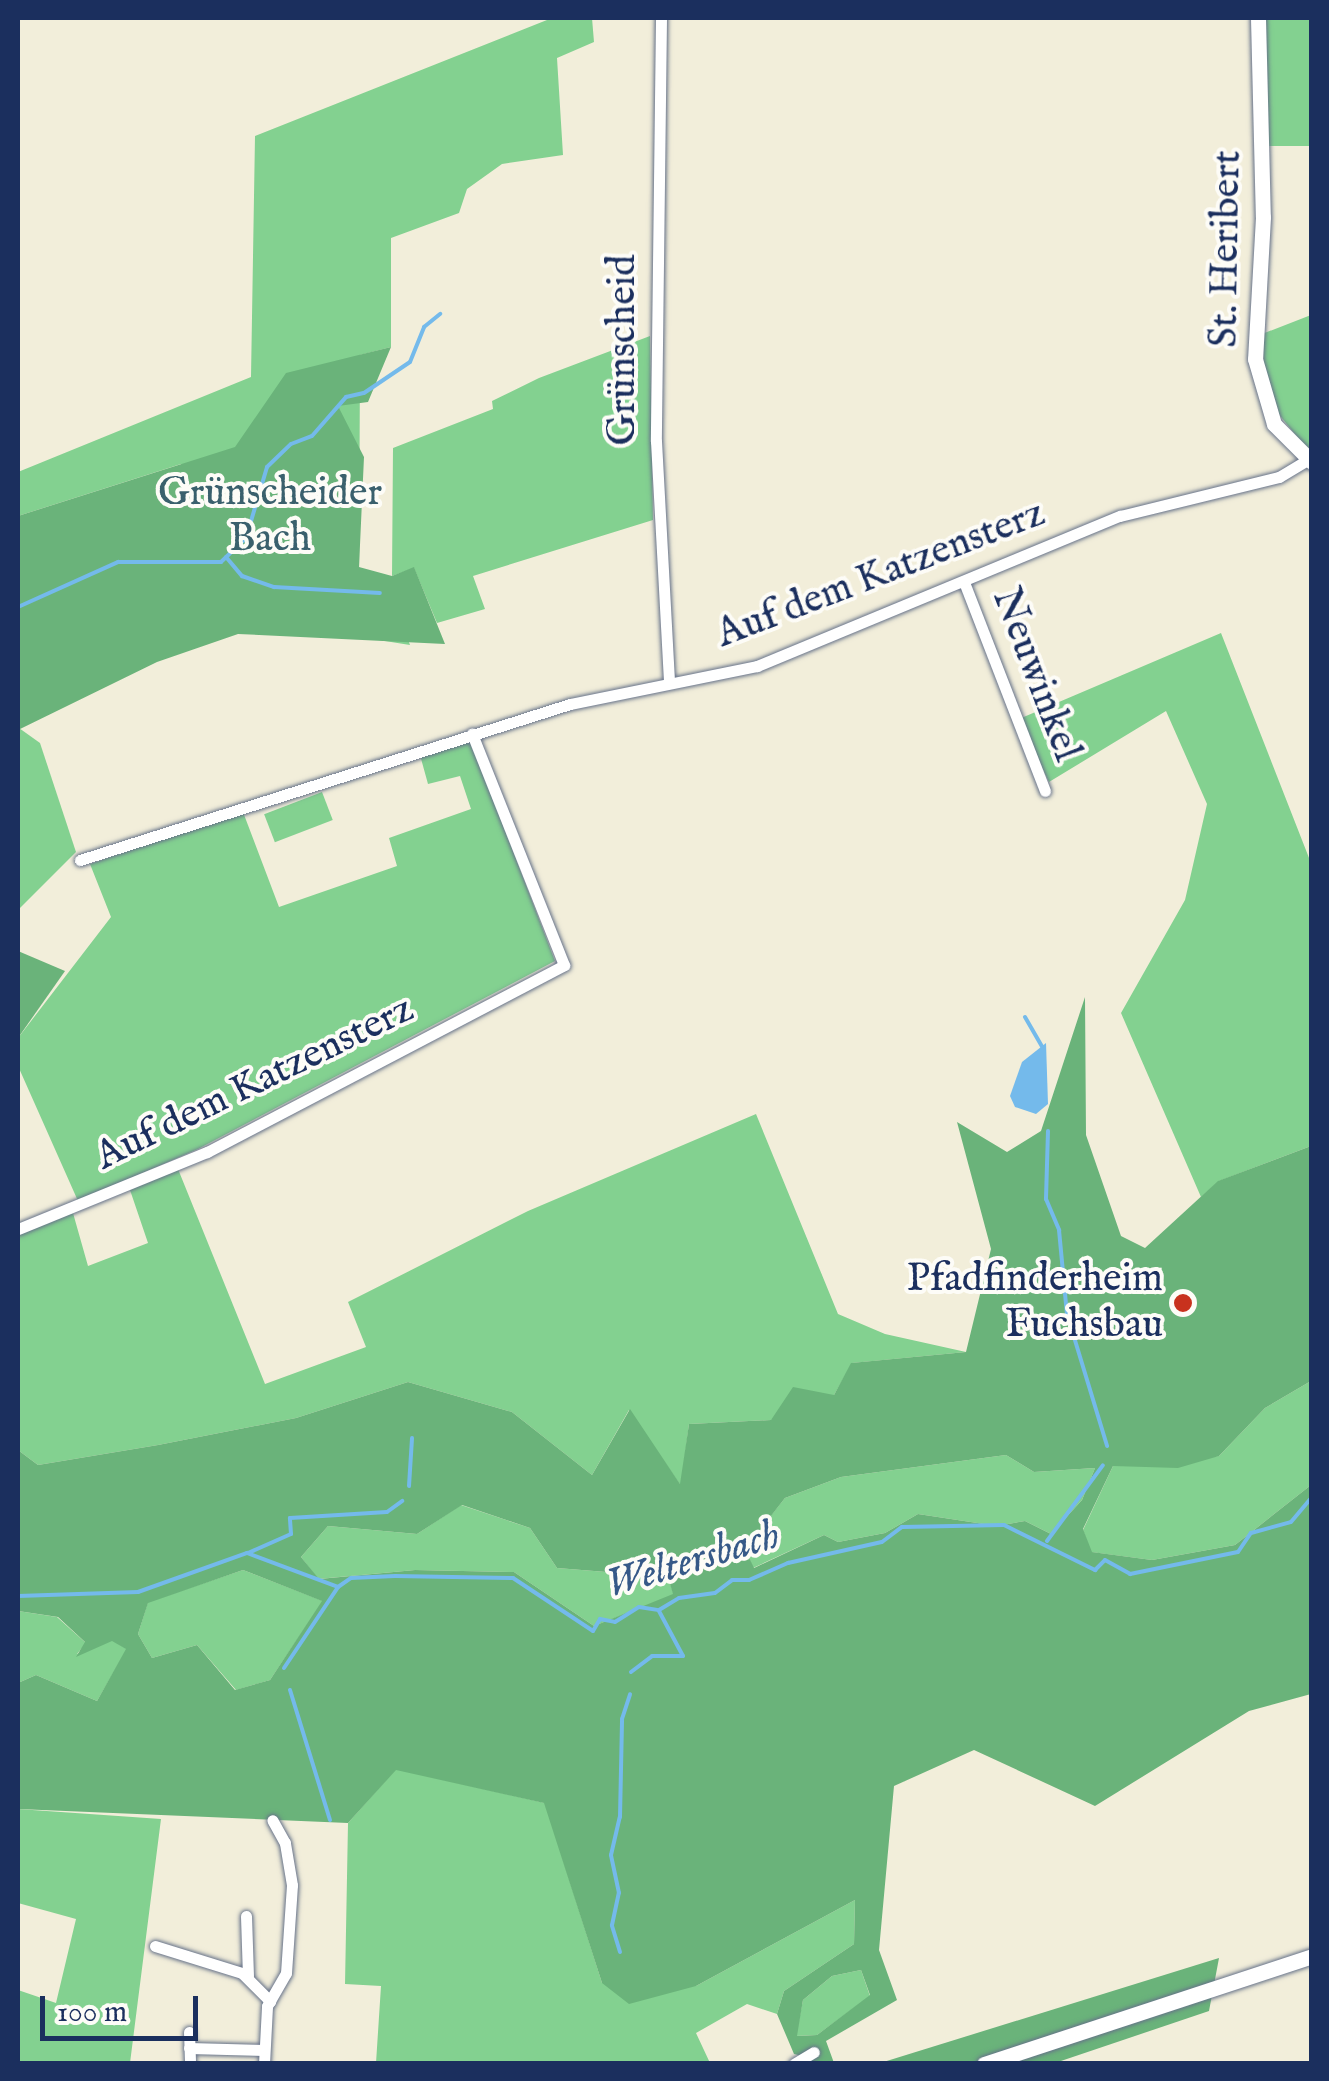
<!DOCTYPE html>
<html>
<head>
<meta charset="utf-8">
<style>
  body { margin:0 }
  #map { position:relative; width:1329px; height:2081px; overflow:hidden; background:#f2eeda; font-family:"IM FELL English",serif }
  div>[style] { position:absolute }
  .green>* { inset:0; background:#83d190; transform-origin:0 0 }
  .forest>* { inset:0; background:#6ab37a }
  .water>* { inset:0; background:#74baeb }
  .stream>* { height:4px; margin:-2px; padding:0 2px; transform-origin:2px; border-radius:2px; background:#74baeb }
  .roads { filter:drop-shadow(0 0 2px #667289) drop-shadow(0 0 2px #667289) }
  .street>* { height:11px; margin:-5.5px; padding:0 5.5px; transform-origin:5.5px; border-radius:5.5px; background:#fff }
  .secondary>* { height:15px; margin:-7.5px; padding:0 7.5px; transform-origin:7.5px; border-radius:7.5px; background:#fff }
  .dots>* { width:28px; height:28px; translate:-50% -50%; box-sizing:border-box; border:5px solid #fdfcf7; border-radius:50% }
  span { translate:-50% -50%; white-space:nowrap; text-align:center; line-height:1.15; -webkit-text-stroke:8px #fdfcf7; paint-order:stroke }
  .street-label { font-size:40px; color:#1b2f5e }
  .park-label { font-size:40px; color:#3a606d }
  .poi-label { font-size:40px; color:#1b2f5e }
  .right { translate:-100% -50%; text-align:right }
  .water-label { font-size:42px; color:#365988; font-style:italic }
  .frame { position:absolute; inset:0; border:20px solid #1b2f5e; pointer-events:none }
  .scale { position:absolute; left:40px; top:1996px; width:158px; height:45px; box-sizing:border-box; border:5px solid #1b2f5e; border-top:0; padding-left:12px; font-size:30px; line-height:35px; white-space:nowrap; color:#1b2f5e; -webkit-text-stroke:8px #fdfcf7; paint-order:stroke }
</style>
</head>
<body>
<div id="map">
  <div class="green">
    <div style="clip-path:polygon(552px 18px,592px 18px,594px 42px,557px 58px,563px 155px,502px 164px,467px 189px,459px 213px,391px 238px,391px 347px,360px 355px,359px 589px,386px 580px,410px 645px,347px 635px,181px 464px,18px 516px,18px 472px,251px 377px,255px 136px)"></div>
    <div style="left:1266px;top:18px;width:45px;height:128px"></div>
    <div style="clip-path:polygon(1311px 315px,1311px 454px,1277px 412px,1265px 379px,1262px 334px)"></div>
    <div style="clip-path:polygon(650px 336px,653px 520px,473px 576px,485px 609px,437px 623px,414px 568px,392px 576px,393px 448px,493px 409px,492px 401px,539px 378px)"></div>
    <div style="clip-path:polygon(1221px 633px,1311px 863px,1311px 1146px,1219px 1181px,1201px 1197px,1121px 1013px,1185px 900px,1207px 804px,1166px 711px,1049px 782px,1019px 719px)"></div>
    <div style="clip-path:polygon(19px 728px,40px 743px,76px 852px,18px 910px)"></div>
    <div style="clip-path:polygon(470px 739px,555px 961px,198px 1149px,78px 1201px,18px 1066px,18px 1038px,111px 917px,90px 864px,243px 812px,279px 907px,397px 866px,389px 838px,471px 809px,460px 776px,428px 784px,420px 755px)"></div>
    <div style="left:322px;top:792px;width:30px;height:62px;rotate:69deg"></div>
    <div style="clip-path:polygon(756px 1114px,838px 1314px,885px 1334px,966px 1352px,852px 1363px,834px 1395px,771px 1420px,689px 1424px,681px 1486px,629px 1410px,592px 1475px,512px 1412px,408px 1382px,296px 1418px,158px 1445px,38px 1465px,18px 1450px,18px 1233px,73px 1213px,88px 1266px,148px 1243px,130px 1190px,178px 1169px,265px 1384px,366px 1347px,348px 1302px,528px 1211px)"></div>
    <div style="clip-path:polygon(1311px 1381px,1311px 1485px,1235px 1545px,1152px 1560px,1091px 1552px,1083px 1530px,1113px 1466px,1219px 1456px,1265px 1408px)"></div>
    <div style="clip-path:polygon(1006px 1455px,1034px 1472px,1095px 1468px,1082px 1500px,1051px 1534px,1025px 1521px,997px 1526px,918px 1514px,885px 1533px,838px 1542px,824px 1535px,753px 1568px,745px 1548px,785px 1498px,841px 1477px)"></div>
    <div style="clip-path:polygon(461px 1505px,530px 1528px,557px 1568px,668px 1577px,674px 1595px,594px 1626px,514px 1572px,415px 1570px,318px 1579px,301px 1557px,328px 1526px,417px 1534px)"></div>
    <div style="clip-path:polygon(243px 1570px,323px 1601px,270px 1680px,236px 1690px,197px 1645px,152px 1658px,138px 1634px,148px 1602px)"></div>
    <div style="clip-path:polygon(18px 1611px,57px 1617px,86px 1643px,77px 1654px,112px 1640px,127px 1649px,97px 1701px,36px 1675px,18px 1683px)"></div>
    <div style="clip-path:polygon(396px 1769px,545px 1803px,602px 1983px,696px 1986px,855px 1900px,854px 1944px,784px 1991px,777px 2014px,747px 2004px,696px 2033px,710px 2063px,376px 2063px,381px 1986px,345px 1984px,348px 1823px)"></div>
    <div style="clip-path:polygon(18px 1809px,161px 1819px,130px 2063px,18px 2063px,18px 1990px,56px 2003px,76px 1919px,18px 1903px)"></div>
    <div style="clip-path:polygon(861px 1970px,870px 1996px,817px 2035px,796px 2036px,803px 2000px,832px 1976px)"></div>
  </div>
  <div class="forest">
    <div style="clip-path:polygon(391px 347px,368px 402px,338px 406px,364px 457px,359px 567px,392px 576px,414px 567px,445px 644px,238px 634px,157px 662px,18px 730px,18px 516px,235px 447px,286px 373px)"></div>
    <div style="clip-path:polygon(18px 951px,65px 971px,18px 1038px)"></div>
    <div style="clip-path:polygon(evenodd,1085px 997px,1086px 1135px,1121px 1236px,1145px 1248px,1218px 1181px,1311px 1146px,1311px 1381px,1265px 1408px,1219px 1456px,1178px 1468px,1113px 1466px,1083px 1529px,1092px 1552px,1152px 1560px,1235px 1545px,1311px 1485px,1311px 1694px,1249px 1711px,1095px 1806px,974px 1750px,894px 1786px,879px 1950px,897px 2000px,826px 2041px,834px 2063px,801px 2063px,807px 2057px,794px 2054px,777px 2014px,784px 1991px,854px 1944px,855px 1900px,696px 1986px,629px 2004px,602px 1983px,544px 1803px,396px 1770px,348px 1823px,18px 1809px,18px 1683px,36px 1675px,97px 1701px,126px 1649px,112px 1641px,76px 1657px,85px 1642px,58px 1617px,18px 1611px,18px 1450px,38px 1465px,158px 1445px,296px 1418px,408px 1382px,512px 1412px,592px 1475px,630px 1409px,680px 1484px,689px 1424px,771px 1420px,793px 1387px,834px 1395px,851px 1363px,966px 1352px,991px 1249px,957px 1122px,1007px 1152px,1041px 1131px,1085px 997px,1006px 1455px,1034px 1472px,1095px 1468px,1082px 1500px,1051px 1534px,1025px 1521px,997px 1526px,918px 1514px,885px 1533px,838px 1542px,824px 1535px,754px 1568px,745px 1549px,785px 1498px,841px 1477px,1006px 1455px,1085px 997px,462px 1505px,530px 1528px,557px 1568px,668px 1577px,673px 1594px,594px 1626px,514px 1572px,415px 1570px,319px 1579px,301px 1557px,328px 1526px,417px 1534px,462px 1505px,1085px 997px,243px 1570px,322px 1601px,270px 1680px,235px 1690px,197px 1645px,152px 1658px,138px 1634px,148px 1603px,243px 1570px,1085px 997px,861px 1970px,870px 1995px,817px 2035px,797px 2036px,803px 2000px,832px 1976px,861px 1970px)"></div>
    <div style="clip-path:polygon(1219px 1958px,1209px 2011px,1055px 2063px,877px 2064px)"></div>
  </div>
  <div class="water">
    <div style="clip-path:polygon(1046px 1043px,1048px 1104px,1036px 1114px,1015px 1107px,1010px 1096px,1022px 1062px)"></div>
  </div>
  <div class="stream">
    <div style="left:226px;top:557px;width:25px;rotate:50deg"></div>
    <div style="left:242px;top:576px;width:34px;rotate:19deg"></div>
    <div style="left:274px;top:587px;width:106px;rotate:3.2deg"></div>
    <div style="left:18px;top:607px;width:110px;rotate:-24.2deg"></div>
    <div style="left:118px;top:562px;width:103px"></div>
    <div style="left:221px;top:562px;width:35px;rotate:-44deg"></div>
    <div style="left:246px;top:538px;width:74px;rotate:-73.5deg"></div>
    <div style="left:267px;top:467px;width:33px;rotate:-44deg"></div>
    <div style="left:291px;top:444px;width:22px;rotate:-21deg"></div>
    <div style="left:312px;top:436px;width:52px;rotate:-48.9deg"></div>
    <div style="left:346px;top:397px;width:18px;rotate:-13deg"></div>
    <div style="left:364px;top:393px;width:55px;rotate:-34deg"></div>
    <div style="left:410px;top:362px;width:38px;rotate:-68deg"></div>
    <div style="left:424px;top:327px;width:21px;rotate:-39deg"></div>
    <div style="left:1025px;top:1017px;width:34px;rotate:60deg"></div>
    <div style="left:1048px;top:1131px;width:68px;rotate:91.7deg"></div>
    <div style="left:1046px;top:1199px;width:34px;rotate:67deg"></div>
    <div style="left:1059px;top:1230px;width:84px;rotate:84.6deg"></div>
    <div style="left:1067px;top:1314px;width:138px;rotate:73.1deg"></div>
    <div style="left:409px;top:1486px;width:48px;rotate:-86.4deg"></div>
    <div style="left:1047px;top:1541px;width:94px;rotate:-53.6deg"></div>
    <div style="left:248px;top:1553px;width:47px;rotate:-23.8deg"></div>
    <div style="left:291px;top:1534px;width:16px;rotate:-94deg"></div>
    <div style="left:290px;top:1518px;width:97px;rotate:-3.5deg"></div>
    <div style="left:387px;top:1512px;width:19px;rotate:-36deg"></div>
    <div style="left:18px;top:1596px;width:120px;rotate:-1.9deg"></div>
    <div style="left:138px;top:1592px;width:116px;rotate:-19.7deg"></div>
    <div style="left:247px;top:1553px;width:97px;rotate:20.5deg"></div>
    <div style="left:338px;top:1587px;width:16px;rotate:-35deg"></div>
    <div style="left:351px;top:1578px;width:44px;rotate:-2.6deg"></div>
    <div style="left:395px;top:1576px;width:118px;rotate:1deg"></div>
    <div style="left:513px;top:1578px;width:96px;rotate:33.5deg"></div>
    <div style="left:593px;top:1631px;width:14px;rotate:-60deg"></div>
    <div style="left:600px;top:1619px;width:15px;rotate:11deg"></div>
    <div style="left:615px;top:1622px;width:28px;rotate:-32deg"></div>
    <div style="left:639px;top:1607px;width:20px;rotate:9deg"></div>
    <div style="left:659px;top:1610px;width:23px;rotate:-31deg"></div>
    <div style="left:679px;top:1598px;width:36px;rotate:-8deg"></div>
    <div style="left:715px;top:1593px;width:21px;rotate:-37deg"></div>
    <div style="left:732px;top:1580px;width:17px"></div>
    <div style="left:749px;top:1580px;width:43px;rotate:-23.6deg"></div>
    <div style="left:788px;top:1563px;width:96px;rotate:-12.6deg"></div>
    <div style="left:882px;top:1542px;width:25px;rotate:-37deg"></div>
    <div style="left:902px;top:1527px;width:102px;rotate:-1.1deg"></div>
    <div style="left:1004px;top:1525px;width:102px;rotate:26.3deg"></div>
    <div style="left:1095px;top:1570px;width:14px;rotate:-45deg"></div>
    <div style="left:1105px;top:1560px;width:29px;rotate:29deg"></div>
    <div style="left:1130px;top:1574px;width:110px;rotate:-11.5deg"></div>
    <div style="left:1238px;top:1552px;width:23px;rotate:-56deg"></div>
    <div style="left:1251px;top:1533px;width:41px;rotate:-15.4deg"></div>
    <div style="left:1291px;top:1522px;width:33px;rotate:-50deg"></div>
    <div style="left:284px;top:1668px;width:97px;rotate:-56.3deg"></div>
    <div style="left:631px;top:1672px;width:26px;rotate:-37deg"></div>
    <div style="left:652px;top:1656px;width:31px"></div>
    <div style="left:683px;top:1656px;width:51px;rotate:-118.1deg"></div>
    <div style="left:290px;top:1690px;width:136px;rotate:72.9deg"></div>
    <div style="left:620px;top:1952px;width:28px;rotate:-107deg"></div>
    <div style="left:612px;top:1925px;width:33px;rotate:-78deg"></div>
    <div style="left:619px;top:1893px;width:39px;rotate:-102deg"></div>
    <div style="left:611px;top:1855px;width:39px;rotate:-77deg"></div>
    <div style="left:620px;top:1817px;width:98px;rotate:-88.8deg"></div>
    <div style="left:622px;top:1719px;width:26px;rotate:-72deg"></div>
  </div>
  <div class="roads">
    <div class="street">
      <div style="left:661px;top:18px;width:423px;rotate:90.7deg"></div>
      <div style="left:656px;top:441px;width:242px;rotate:86.9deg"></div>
      <div style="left:964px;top:582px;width:224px;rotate:68.8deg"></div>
      <div style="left:80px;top:860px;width:514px;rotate:-17.66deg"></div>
      <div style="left:570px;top:704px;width:191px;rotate:-11.5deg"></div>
      <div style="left:757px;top:666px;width:393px;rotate:-22.5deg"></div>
      <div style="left:1120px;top:516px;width:164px;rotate:-13.8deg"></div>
      <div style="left:1279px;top:477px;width:33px;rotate:-31deg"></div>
      <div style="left:18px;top:1229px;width:204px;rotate:-22.2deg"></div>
      <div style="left:207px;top:1152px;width:403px;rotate:-27.6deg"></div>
      <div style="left:564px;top:965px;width:249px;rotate:-111.7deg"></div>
      <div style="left:246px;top:1916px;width:60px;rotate:88.1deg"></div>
      <div style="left:155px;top:1946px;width:91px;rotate:17.2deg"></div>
      <div style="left:242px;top:1973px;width:40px;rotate:45deg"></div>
      <div style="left:189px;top:2032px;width:32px;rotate:88deg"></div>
      <div style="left:189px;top:2048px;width:75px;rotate:1.5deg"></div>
      <div style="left:264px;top:2064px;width:58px;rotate:-87deg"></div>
      <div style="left:267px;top:2006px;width:38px;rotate:-60deg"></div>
      <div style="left:286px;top:1973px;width:88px;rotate:-86.1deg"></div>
      <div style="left:292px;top:1885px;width:43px;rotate:-99.5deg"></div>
      <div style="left:285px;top:1843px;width:26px;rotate:-119deg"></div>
      <div style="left:794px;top:2064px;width:23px;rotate:-31deg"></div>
    </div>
    <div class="secondary">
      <div style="left:1258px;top:18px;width:199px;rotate:88.6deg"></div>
      <div style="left:1263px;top:217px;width:142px;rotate:93.2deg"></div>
      <div style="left:1255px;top:359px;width:68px;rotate:73.7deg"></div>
      <div style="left:1274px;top:424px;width:54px;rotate:45deg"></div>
      <div style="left:984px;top:2064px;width:345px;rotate:-18.2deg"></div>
    </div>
  </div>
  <div class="dots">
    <div style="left:1183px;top:1303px;background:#c8321e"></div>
  </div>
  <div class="street-label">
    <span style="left:1227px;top:249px;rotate:-89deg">St. Heribert</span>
    <span style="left:624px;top:350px;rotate:-90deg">Grünscheid</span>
    <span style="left:881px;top:575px;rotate:-21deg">Auf dem Katzensterz</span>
    <span style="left:1035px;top:675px;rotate:69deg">Neuwinkel</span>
    <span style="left:255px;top:1084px;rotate:-26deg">Auf dem Katzensterz</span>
  </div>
  <div class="park-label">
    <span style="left:270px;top:517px">Grünscheider<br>Bach</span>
  </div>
  <div class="poi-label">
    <span class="right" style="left:1163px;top:1303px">Pfadfinderheim<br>Fuchsbau</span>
  </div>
  <div class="water-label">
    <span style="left:693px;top:1561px;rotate:-17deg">Weltersbach</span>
  </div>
  <div class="frame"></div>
  <div class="scale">100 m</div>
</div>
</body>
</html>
